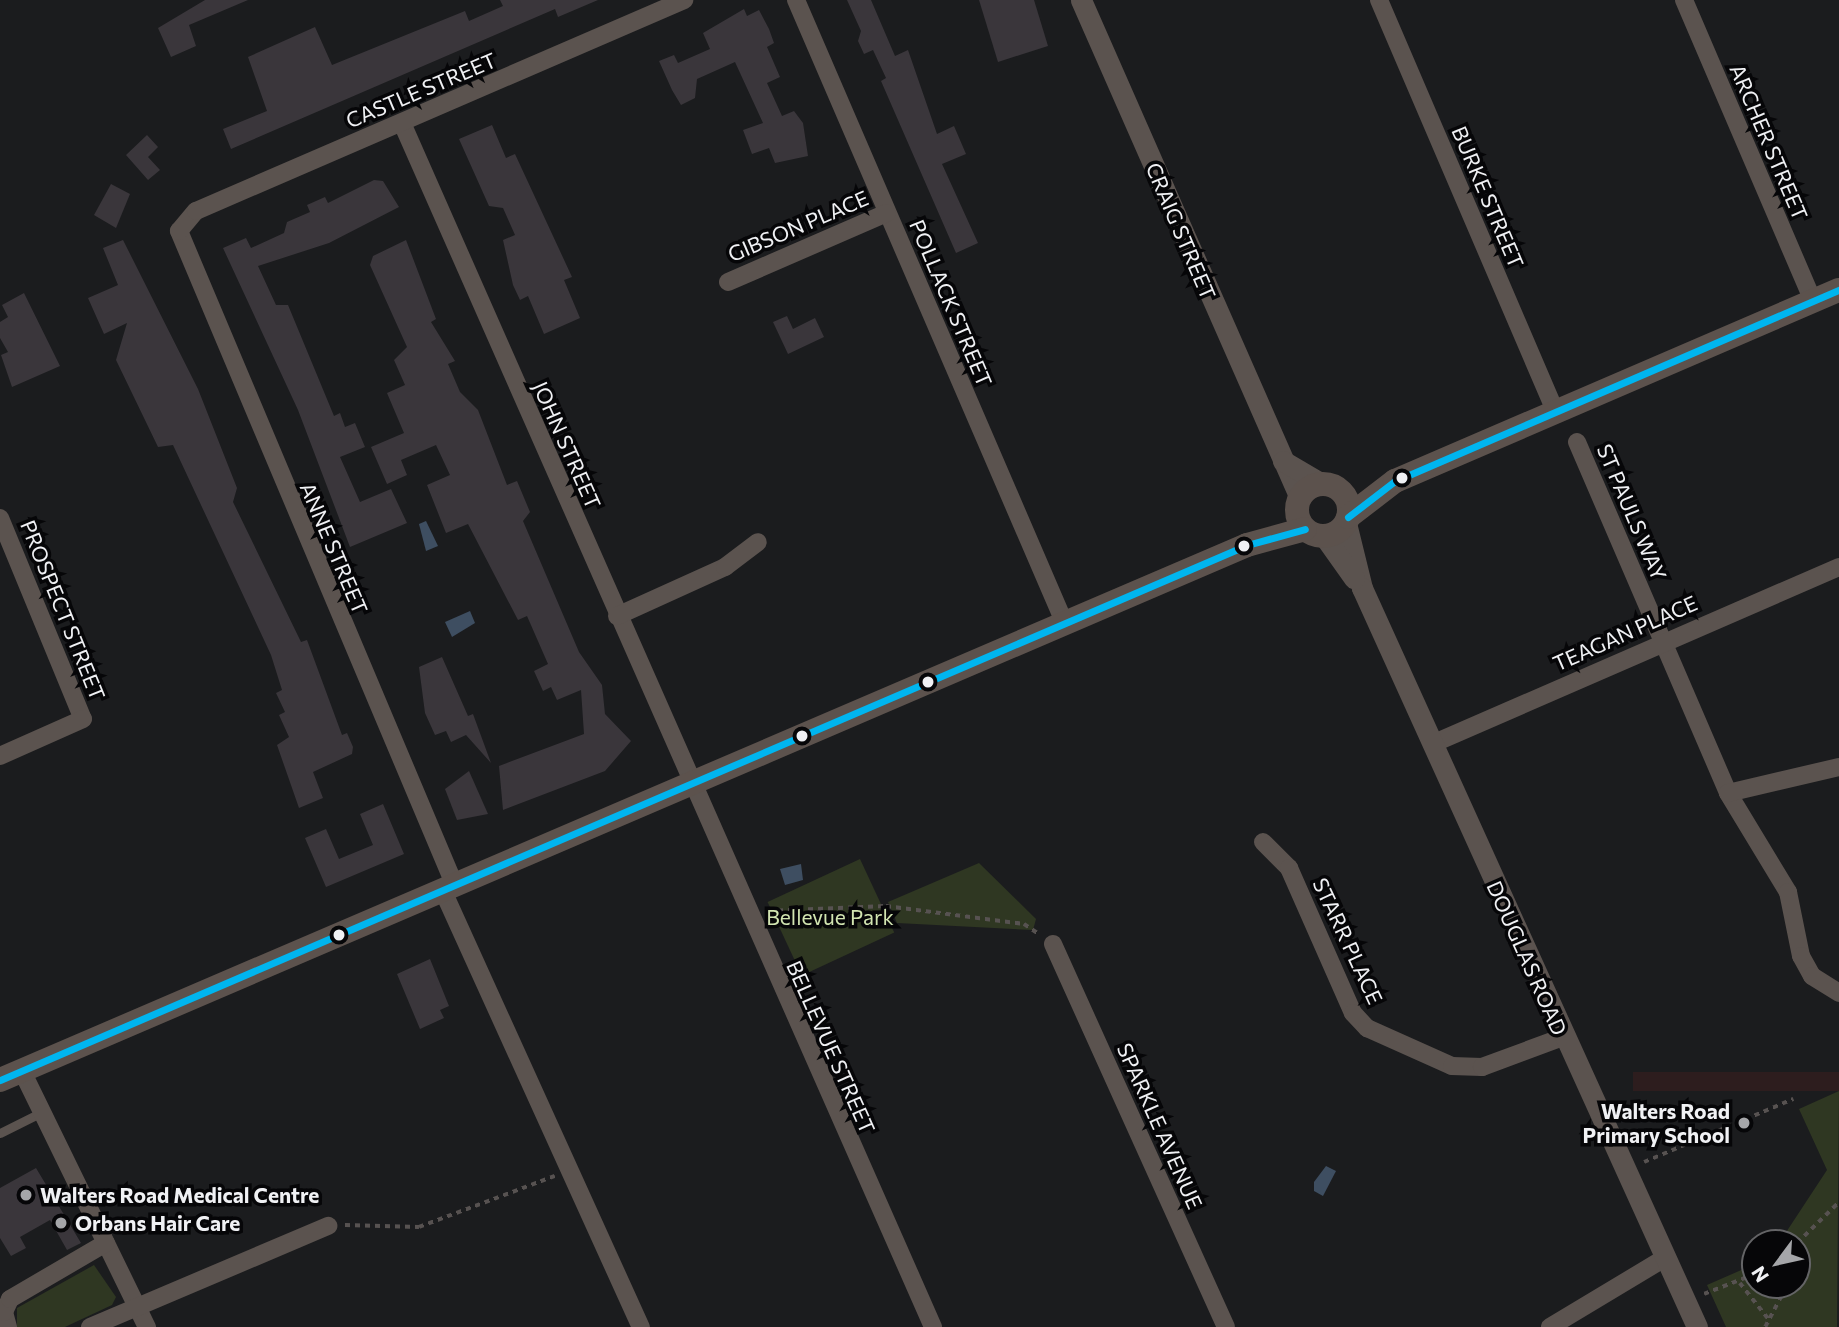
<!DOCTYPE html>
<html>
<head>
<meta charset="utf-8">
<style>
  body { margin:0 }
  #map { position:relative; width:1839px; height:1327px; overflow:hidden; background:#1b1c1e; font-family:Commissioner,sans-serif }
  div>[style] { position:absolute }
  .education>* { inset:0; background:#2d1d1e; transform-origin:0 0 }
  .green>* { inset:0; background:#2f3722; transform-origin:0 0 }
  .water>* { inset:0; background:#3e4e61 }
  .building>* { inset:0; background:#3a363b }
  .path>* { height:3.5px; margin-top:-1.75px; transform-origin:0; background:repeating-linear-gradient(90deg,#575251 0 5px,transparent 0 10px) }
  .service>* { height:9px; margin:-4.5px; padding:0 4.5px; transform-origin:4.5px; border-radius:4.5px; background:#5b534f }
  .minor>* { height:18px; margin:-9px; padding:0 9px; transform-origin:9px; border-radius:9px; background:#5b534f }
  .tertiary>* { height:21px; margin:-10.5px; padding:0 10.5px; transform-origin:10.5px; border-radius:10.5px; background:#5b534f }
  .secondary>* { height:24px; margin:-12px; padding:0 12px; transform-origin:12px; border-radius:12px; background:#5c524d }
  .secondary>.ring { margin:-12px; padding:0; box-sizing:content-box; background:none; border:24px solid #5c524d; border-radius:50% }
  .bus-1>* { height:7px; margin:-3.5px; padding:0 3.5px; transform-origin:3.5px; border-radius:3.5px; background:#00b5ef }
  .dots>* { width:19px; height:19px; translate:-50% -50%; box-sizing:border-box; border:4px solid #060608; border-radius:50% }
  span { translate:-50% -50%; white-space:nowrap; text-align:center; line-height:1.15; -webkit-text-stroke:7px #060608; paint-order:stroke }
  .street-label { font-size:21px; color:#f0f1f4 }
  .park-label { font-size:21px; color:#d2e5b1 }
  .poi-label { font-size:21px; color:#f0f1f4; font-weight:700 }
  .right { translate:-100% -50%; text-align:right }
  .left { translate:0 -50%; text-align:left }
  .north { position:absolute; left:1741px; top:1229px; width:70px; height:70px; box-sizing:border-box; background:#060608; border:2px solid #646466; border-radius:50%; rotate:237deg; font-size:19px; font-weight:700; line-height:28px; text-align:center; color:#f0f1f4 }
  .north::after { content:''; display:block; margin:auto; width:24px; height:32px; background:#a5a6a9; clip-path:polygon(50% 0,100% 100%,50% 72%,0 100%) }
</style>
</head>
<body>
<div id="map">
  <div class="education">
    <div style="left:1839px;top:1072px;width:19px;height:206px;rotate:90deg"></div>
  </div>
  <div class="green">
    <div style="left:860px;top:859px;width:81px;height:102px;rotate:65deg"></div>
    <div style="clip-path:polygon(979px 863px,1036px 919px,1033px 930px,897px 923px,888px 902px)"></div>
    <div style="clip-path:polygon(1839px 1091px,1837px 1327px,1726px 1327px,1707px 1285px,1755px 1264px,1755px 1285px,1797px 1285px,1797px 1243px,1779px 1243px,1827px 1170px,1799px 1109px)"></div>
    <div style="clip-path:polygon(94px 1265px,116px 1297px,112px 1305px,65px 1327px,17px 1327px,17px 1308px)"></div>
  </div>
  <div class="water">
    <div style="clip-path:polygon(426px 521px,438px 546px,426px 551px,419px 524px)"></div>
    <div style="clip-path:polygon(470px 611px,475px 623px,452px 637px,445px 622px)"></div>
    <div style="clip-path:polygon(801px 864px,803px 880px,785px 885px,780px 869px)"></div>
    <div style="clip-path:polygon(1326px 1166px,1336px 1171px,1323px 1196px,1314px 1191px,1314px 1182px)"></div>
  </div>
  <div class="building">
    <div style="clip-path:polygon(205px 0,248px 0,189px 25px,196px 46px,171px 57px,158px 28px)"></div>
    <div style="clip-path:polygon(500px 0,598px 0,558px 17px,555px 9px,231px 149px,223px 129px,267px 111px,248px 57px,315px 27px,332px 65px,465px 11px,469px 21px,503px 6px)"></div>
    <div style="clip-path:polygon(847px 0,871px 0,895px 56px,908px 50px,937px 134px,954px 126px,966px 154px,942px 164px,978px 243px,956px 253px,881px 81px,886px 78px,873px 50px,864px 54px,858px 41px,861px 31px)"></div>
    <div style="clip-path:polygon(979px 0,1034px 0,1048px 46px,998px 62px)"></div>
    <div style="clip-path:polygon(744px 9px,747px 16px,759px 10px,769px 29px,774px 43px,767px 47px,780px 77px,767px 83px,782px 116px,794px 111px,803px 123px,808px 156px,775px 163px,769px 148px,752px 154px,743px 130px,763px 123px,735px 62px,697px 79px,695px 98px,681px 105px,672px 90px,659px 61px,674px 55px,678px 63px,710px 49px,703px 33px)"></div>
    <div style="clip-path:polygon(492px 125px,506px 158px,515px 154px,572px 277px,564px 280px,580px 318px,544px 334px,528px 296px,520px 300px,513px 285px,503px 240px,515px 235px,503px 208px,489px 206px,459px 139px)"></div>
    <div style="clip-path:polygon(147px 135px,158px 147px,148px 157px,160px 170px,148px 180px,126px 155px)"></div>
    <div style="clip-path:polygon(374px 180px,383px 181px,399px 207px,329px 243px,258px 266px,276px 305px,288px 305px,334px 416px,340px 413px,345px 427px,355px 423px,365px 447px,340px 457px,360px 502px,391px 489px,407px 523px,350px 547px,298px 410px,223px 248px,246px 238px,251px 248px,284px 233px,287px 222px,310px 212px,307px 205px,325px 197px,328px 203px)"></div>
    <div style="clip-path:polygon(111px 184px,130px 194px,116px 228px,94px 215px)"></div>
    <div style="clip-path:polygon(123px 240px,198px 389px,237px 488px,233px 502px,301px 642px,307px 640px,342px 735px,347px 733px,353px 747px,352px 754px,313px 772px,323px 798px,299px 808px,277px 745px,289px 737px,279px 715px,285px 712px,276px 693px,282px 690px,271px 655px,173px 445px,158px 447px,116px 360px,127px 323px,104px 334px,88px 298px,118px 285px,103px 248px)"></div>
    <div style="clip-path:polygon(406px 240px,436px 319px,431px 322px,455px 361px,448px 364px,460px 392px,478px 410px,507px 485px,517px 481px,530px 512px,523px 521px,579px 652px,602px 685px,605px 714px,631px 741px,605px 771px,503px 810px,499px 766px,584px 734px,581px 690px,557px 700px,551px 687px,543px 691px,534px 671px,548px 664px,527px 616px,518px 620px,468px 524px,446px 533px,427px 485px,450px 475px,436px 445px,401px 460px,407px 475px,387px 484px,371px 447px,404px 433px,387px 393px,405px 385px,394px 360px,407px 347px,370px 265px,373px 256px)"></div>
    <div style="clip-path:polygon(24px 293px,60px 366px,12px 387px,1px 355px,8px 352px,0 338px,0 322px,8px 317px,2px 305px)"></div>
    <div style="clip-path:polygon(787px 316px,793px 329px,815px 318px,824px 337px,788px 354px,773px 322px)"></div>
    <div style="clip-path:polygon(442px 657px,468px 716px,473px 714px,491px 763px,466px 735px,451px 742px,446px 731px,435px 735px,425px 713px,419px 667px)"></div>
    <div style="clip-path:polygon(469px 771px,488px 814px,457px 820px,445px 789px)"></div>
    <div style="clip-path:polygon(383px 804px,404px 854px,326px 887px,305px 838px,326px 829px,339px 859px,373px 845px,360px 814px)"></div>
    <div style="clip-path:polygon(430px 959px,449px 1006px,440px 1010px,444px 1018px,420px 1029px,397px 974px)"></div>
    <div style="clip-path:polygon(36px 1168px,81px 1243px,67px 1250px,50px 1220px,20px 1237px,26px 1248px,11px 1256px,0 1238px,0 1188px)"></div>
  </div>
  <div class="path">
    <div style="left:768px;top:911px;width:118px;rotate:-2.4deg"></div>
    <div style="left:886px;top:906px;width:139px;rotate:7.4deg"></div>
    <div style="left:1024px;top:924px;width:18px;rotate:34deg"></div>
    <div style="left:1644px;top:1162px;width:162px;rotate:-22.9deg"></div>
    <div style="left:345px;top:1225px;width:74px;rotate:1.5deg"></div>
    <div style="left:419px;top:1227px;width:145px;rotate:-20.6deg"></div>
    <div style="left:1797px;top:1243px;width:59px;rotate:-44.3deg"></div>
    <div style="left:1740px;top:1283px;width:48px;rotate:51.7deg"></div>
    <div style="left:1704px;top:1294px;width:55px;rotate:-21.4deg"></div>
    <div style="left:1765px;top:1327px;width:47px;rotate:-62.4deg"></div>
  </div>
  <div class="service">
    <div style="left:0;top:1133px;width:47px;rotate:-26.6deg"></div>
  </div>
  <div class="minor">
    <div style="left:796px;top:0;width:680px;rotate:66.68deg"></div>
    <div style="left:1379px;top:0;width:448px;rotate:66.8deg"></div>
    <div style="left:1684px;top:0;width:327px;rotate:66.8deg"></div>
    <div style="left:402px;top:123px;width:1316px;rotate:66.2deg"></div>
    <div style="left:728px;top:282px;width:173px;rotate:-23.5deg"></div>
    <div style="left:1577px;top:442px;width:382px;rotate:66.7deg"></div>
    <div style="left:1728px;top:793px;width:116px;rotate:58.8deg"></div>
    <div style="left:1788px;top:892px;width:65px;rotate:78.5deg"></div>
    <div style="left:1801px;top:956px;width:23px;rotate:61deg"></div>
    <div style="left:1812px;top:976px;width:32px;rotate:32deg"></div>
    <div style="left:0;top:518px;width:217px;rotate:67.6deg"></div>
    <div style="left:83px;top:719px;width:91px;rotate:156deg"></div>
    <div style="left:617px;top:616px;width:119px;rotate:-24.4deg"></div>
    <div style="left:725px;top:567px;width:41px;rotate:-37.1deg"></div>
    <div style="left:1432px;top:744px;width:444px;rotate:-23.5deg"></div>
    <div style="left:1728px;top:793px;width:114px;rotate:-13.2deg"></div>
    <div style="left:1263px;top:842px;width:37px;rotate:45deg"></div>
    <div style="left:1289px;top:868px;width:158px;rotate:66.2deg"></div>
    <div style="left:1353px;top:1013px;width:21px;rotate:47deg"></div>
    <div style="left:1367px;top:1028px;width:93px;rotate:24.1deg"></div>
    <div style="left:1452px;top:1066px;width:30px;rotate:2deg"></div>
    <div style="left:1482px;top:1067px;width:86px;rotate:-20.3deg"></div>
    <div style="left:455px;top:886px;width:711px;rotate:-112.85deg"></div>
    <div style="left:179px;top:231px;width:26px;rotate:-50deg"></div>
    <div style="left:196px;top:211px;width:532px;rotate:-23.38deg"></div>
    <div style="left:443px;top:891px;width:479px;rotate:65.6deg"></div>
    <div style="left:1053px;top:944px;width:420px;rotate:65.7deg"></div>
    <div style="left:23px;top:1073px;width:283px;rotate:64deg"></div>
    <div style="left:8px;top:1327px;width:16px;rotate:-105deg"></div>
    <div style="left:4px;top:1312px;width:14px;rotate:-65deg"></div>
    <div style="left:10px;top:1299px;width:111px;rotate:-30.3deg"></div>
    <div style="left:90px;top:1327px;width:259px;rotate:-23deg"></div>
    <div style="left:1550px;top:1327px;width:134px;rotate:-31deg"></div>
  </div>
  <div class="tertiary">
    <div style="left:1081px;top:0;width:544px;rotate:66.26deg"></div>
    <div style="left:1283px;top:461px;width:45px;rotate:30.5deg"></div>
    <div style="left:1346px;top:523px;width:67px;rotate:76.2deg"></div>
    <div style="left:1362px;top:588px;width:811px;rotate:65.61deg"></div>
    <div style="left:1324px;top:536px;width:52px;rotate:54.5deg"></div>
  </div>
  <div class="secondary">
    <div class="ring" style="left:1297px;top:484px;width:28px;height:28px"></div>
    <div style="left:1348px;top:517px;width:59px;rotate:-37.5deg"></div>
    <div style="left:1395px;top:481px;width:483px;rotate:-23.3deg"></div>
    <div style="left:0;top:1080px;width:1357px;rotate:-23.22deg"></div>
    <div style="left:1247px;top:545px;width:60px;rotate:-15.4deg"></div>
  </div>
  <div class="bus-1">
    <div style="left:1348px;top:517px;width:59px;rotate:-37.5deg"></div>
    <div style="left:1395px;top:481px;width:483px;rotate:-23.3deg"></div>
    <div style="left:0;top:1080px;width:1357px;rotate:-23.22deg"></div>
    <div style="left:1247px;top:545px;width:60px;rotate:-15.4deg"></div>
  </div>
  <div class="dots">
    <div style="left:1402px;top:478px;background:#f0f1f4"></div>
    <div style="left:1244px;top:546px;background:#f0f1f4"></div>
    <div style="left:928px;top:682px;background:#f0f1f4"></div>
    <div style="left:802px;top:736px;background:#f0f1f4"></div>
    <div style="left:339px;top:935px;background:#f0f1f4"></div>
    <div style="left:1744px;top:1123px;background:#a5a6a9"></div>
    <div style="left:26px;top:1195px;background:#a5a6a9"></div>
    <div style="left:61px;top:1223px;background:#a5a6a9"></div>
  </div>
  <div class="street-label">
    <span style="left:421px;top:90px;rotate:-23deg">CASTLE STREET</span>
    <span style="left:1769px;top:142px;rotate:67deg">ARCHER STREET</span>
    <span style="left:1488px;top:197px;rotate:67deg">BURKE STREET</span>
    <span style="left:798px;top:226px;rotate:-23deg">GIBSON PLACE</span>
    <span style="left:1181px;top:231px;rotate:67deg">CRAIG STREET</span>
    <span style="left:951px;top:303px;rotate:67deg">POLLACK STREET</span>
    <span style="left:567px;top:445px;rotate:66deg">JOHN STREET</span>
    <span style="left:1632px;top:512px;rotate:67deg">ST PAULS WAY</span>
    <span style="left:334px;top:548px;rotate:67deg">ANNE STREET</span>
    <span style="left:63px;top:610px;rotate:68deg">PROSPECT STREET</span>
    <span style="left:1625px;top:633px;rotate:-24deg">TEAGAN PLACE</span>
    <span style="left:1348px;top:941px;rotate:65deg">STARR PLACE</span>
    <span style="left:1527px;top:958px;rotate:66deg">DOUGLAS ROAD</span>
    <span style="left:831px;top:1047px;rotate:66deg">BELLEVUE STREET</span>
    <span style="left:1160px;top:1126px;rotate:66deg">SPARKLE AVENUE</span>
  </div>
  <div class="park-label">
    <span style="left:830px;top:917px">Bellevue Park</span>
  </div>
  <div class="poi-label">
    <span class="right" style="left:1730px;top:1123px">Walters Road<br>Primary School</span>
    <span class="left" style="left:40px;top:1195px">Walters Road Medical Centre</span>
    <span class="left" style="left:75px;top:1223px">Orbans Hair Care</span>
  </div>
  <div class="north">N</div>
</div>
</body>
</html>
